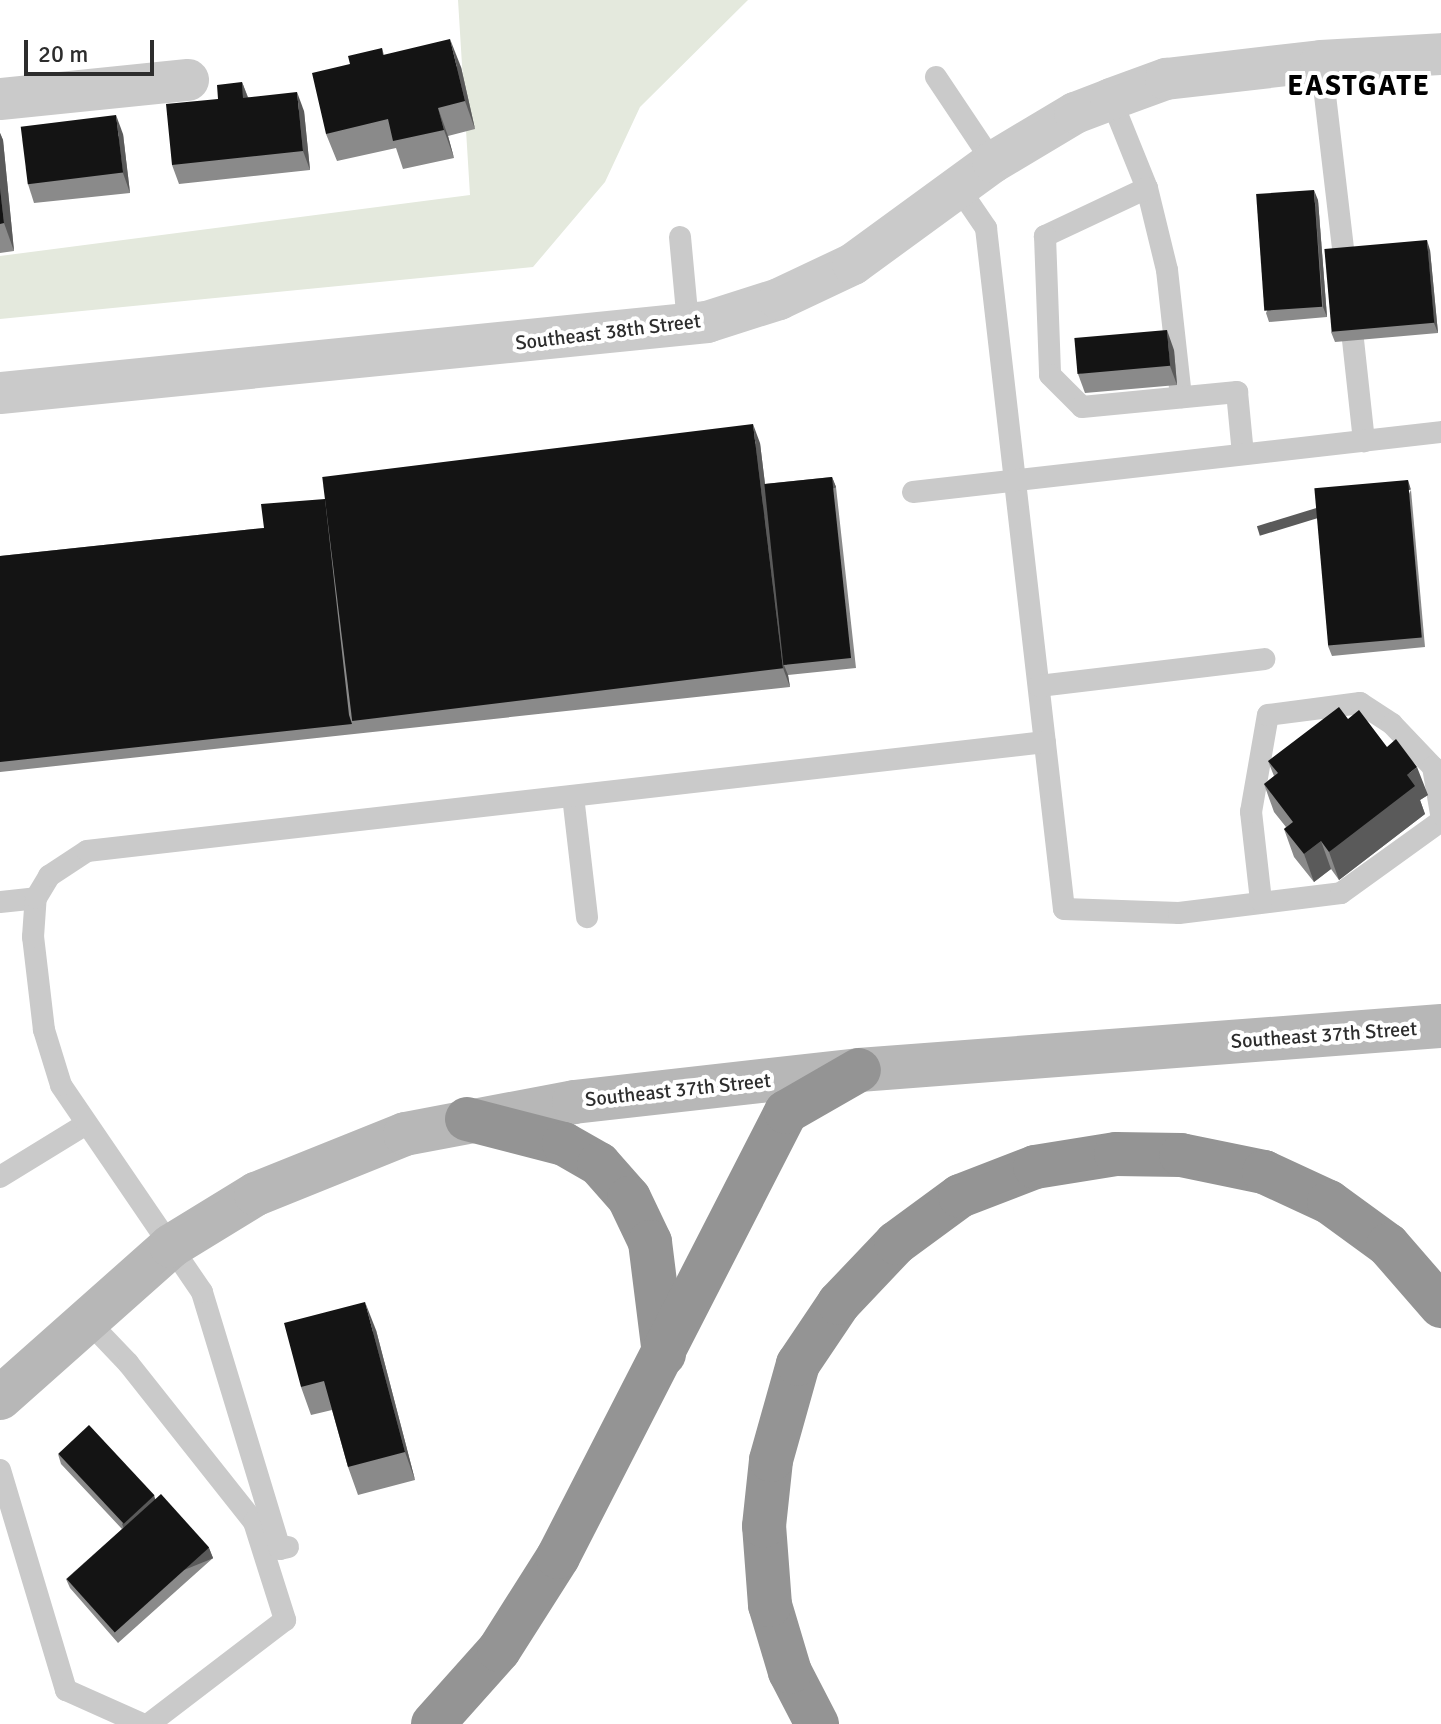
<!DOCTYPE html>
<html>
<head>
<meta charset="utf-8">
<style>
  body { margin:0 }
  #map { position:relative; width:1441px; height:1724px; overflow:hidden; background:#fff; font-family:Signika,sans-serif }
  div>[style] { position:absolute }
  .green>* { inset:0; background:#e4e9dd }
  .lane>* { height:22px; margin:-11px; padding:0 11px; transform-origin:11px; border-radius:11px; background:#cacaca }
  .street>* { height:42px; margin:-21px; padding:0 21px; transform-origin:21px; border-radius:21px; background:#cacaca }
  .secondary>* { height:44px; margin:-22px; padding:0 22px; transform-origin:22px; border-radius:22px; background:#b7b7b7 }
  .highway>* { height:44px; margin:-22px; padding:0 22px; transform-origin:22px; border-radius:22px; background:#949494 }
  .wall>* { inset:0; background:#8a8a8a }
  .shaded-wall>* { inset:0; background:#5a5a5a; transform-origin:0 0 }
  .building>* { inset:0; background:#141414; transform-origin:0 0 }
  span { translate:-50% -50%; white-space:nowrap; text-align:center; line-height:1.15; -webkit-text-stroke:8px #fff; paint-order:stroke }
  .street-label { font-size:20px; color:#2d2d2d }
  .district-label { font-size:28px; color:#000; font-weight:700; letter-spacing:2px }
  .scale { position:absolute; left:24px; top:40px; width:130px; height:36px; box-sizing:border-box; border:4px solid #2d2d2d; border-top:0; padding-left:10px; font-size:24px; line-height:28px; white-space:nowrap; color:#2d2d2d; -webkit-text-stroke:6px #fff; paint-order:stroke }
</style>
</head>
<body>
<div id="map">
  <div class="green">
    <div style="clip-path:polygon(458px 0,748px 0,640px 107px,605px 182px,533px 267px,0 319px,0 256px,470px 195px)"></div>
  </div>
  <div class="lane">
    <div style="left:1321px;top:61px;width:196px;rotate:83.3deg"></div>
    <div style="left:936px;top:77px;width:102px;rotate:56.2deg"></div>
    <div style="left:1111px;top:99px;width:96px;rotate:68deg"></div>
    <div style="left:1147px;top:188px;width:84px;rotate:76.3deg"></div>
    <div style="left:1167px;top:270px;width:128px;rotate:83.7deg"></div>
    <div style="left:958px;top:187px;width:50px;rotate:55.7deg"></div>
    <div style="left:986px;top:228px;width:685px;rotate:83.47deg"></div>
    <div style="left:1064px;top:909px;width:115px;rotate:2deg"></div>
    <div style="left:1179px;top:913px;width:163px;rotate:-7deg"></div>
    <div style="left:1341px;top:893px;width:123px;rotate:-35.8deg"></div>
    <div style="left:1147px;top:188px;width:113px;rotate:154.8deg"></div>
    <div style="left:1045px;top:236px;width:139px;rotate:87.9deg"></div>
    <div style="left:1050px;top:375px;width:45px;rotate:45deg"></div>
    <div style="left:1082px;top:407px;width:156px;rotate:-5.5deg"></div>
    <div style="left:1237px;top:392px;width:62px;rotate:84.5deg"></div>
    <div style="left:680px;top:237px;width:87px;rotate:84.7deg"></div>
    <div style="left:1353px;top:340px;width:102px;rotate:83.8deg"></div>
    <div style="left:913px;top:492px;width:531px;rotate:-6.48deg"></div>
    <div style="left:1039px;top:686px;width:227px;rotate:-6.8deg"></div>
    <div style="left:573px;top:796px;width:122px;rotate:83.4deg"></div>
    <div style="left:1261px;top:901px;width:90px;rotate:-96.4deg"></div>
    <div style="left:1251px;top:812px;width:98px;rotate:-80.1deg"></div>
    <div style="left:1268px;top:715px;width:93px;rotate:-7.4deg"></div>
    <div style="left:1360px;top:703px;width:38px;rotate:33deg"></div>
    <div style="left:1392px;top:724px;width:59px;rotate:46.4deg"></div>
    <div style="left:1433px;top:767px;width:48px;rotate:80.3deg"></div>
    <div style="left:0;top:902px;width:36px;rotate:-6deg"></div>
    <div style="left:0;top:1177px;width:101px;rotate:-31.6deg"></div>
    <div style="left:86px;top:1319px;width:61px;rotate:46.3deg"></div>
    <div style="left:128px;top:1363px;width:203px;rotate:51.6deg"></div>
    <div style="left:254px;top:1522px;width:103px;rotate:72.4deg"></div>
    <div style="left:285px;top:1620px;width:171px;rotate:142.6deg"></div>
    <div style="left:0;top:1470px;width:230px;rotate:73.3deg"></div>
    <div style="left:66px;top:1690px;width:83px;rotate:24.1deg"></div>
    <div style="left:288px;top:1547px;width:8px;rotate:166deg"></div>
    <div style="left:280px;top:1549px;width:269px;rotate:-106.9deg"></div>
    <div style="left:202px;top:1292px;width:250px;rotate:-124.3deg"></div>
    <div style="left:61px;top:1085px;width:58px;rotate:-107.2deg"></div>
    <div style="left:44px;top:1030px;width:94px;rotate:-96.7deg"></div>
    <div style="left:33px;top:937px;width:39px;rotate:-86deg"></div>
    <div style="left:36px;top:898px;width:26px;rotate:-59deg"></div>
    <div style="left:49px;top:876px;width:45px;rotate:-33.3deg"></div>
    <div style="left:87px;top:851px;width:964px;rotate:-6.49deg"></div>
  </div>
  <div class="street">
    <div style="left:0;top:99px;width:189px;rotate:-5.8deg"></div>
    <div style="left:0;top:393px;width:711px;rotate:-5.73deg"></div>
    <div style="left:707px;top:322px;width:76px;rotate:-17.7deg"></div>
    <div style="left:779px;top:299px;width:82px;rotate:-25.3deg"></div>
    <div style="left:853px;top:264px;width:173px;rotate:-36.1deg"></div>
    <div style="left:993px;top:162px;width:96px;rotate:-30.9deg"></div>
    <div style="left:1075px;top:113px;width:39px;rotate:-21deg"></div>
    <div style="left:1111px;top:99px;width:59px;rotate:-20deg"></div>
    <div style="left:1166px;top:79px;width:156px;rotate:-6.6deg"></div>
    <div style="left:1321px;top:61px;width:120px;rotate:-3.3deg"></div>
  </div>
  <div class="secondary">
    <div style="left:0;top:1398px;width:229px;rotate:-41.6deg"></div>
    <div style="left:171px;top:1246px;width:100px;rotate:-31.5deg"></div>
    <div style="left:256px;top:1194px;width:161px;rotate:-21.9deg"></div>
    <div style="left:405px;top:1134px;width:172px;rotate:-10.7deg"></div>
    <div style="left:574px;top:1102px;width:287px;rotate:-6.4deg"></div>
    <div style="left:859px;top:1070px;width:584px;rotate:-4.32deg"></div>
  </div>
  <div class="highway">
    <div style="left:467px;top:1119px;width:100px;rotate:14.5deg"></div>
    <div style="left:564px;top:1144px;width:40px;rotate:29.7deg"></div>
    <div style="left:599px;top:1164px;width:45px;rotate:48.6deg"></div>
    <div style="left:629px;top:1198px;width:49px;rotate:64.5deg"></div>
    <div style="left:650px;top:1242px;width:113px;rotate:82.9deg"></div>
    <div style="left:433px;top:1724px;width:99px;rotate:-48.3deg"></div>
    <div style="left:499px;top:1650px;width:110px;rotate:-57.6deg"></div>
    <div style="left:558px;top:1557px;width:500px;rotate:-62.87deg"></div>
    <div style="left:786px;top:1112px;width:84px;rotate:-29.9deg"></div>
    <div style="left:817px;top:1724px;width:59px;rotate:-117.4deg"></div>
    <div style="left:790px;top:1672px;width:70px;rotate:-106.6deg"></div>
    <div style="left:770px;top:1605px;width:79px;rotate:-94.3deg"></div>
    <div style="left:764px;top:1526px;width:66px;rotate:-83.9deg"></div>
    <div style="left:771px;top:1460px;width:100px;rotate:-74.3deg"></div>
    <div style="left:798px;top:1364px;width:73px;rotate:-56.1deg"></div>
    <div style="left:839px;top:1303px;width:83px;rotate:-46.5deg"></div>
    <div style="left:896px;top:1243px;width:79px;rotate:-36.3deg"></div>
    <div style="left:960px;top:1196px;width:80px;rotate:-21.1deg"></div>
    <div style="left:1035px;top:1167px;width:82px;rotate:-9.1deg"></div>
    <div style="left:1116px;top:1154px;width:65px;rotate:0.9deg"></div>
    <div style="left:1181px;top:1155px;width:85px;rotate:11.6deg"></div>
    <div style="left:1264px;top:1172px;width:72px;rotate:24.8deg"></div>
    <div style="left:1329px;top:1202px;width:73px;rotate:36.1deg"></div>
    <div style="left:1388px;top:1245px;width:81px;rotate:49deg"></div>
  </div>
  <div class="wall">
    <div style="clip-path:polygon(382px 48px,384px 55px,461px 67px,475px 129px,448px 136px,454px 158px,403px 169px,396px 148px,337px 161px,326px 134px,350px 64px)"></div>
    <div style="clip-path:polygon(242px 82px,248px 97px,304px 111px,310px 170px,179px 184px,172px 165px,218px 99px)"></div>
    <div style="clip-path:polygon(0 133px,3px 140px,14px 251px,0 253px)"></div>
    <div style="clip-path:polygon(123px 134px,130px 193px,34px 203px,28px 184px)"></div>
    <div style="clip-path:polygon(1318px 200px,1327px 317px,1269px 322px,1266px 313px)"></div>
    <div style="clip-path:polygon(1430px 250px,1438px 333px,1335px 342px,1331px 332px)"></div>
    <div style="clip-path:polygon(1174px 350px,1177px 385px,1085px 393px,1078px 374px)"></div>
    <div style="clip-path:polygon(760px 443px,765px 484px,832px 477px,836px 487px,856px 668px,788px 675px,790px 687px,0 772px,0 556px,264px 528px,325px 499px)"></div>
    <div style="clip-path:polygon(1411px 490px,1425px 647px,1332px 656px,1328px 646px)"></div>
    <div style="clip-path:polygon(1387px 747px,1428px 795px,1420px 800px,1425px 814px,1339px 880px,1331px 869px,1314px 882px,1294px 857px,1284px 829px,1286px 827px,1274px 812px,1264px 784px,1274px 776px,1268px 761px)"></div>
    <div style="clip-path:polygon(376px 1330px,415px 1480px,358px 1495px,348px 1467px,332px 1410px,311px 1415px,301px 1387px)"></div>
    <div style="clip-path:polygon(58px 1454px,155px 1499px,209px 1548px,213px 1558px,118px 1643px,70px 1588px,66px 1579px,122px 1529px,61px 1464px)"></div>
  </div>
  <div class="shaded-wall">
    <div style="clip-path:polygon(450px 39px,461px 67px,475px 129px,465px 101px)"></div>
    <div style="clip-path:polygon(242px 82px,249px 101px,243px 98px)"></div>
    <div style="clip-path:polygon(297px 92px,304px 111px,310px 170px,303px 151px)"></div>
    <div style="clip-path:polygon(438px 108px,448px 136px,454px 158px,444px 130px)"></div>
    <div style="clip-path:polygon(116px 115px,123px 134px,130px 193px,123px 173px)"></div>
    <div style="clip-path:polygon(0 133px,3px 140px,14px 251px,4px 223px,0 188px)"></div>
    <div style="clip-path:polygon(1314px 190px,1318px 200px,1327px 317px,1323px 307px)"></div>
    <div style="clip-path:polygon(1427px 240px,1430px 250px,1438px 333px,1434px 323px)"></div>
    <div style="clip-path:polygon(1167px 330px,1174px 350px,1177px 385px,1170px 366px)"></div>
    <div style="clip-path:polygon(753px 424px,760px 443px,787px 665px,784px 665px,788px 675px,790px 687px,783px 668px)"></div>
    <div style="left:832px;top:477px;width:11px;height:182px;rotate:68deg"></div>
    <div style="left:1408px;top:480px;width:10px;height:158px;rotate:73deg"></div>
    <div style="clip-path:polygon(1417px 767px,1428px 795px,1420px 800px,1425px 814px,1339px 880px,1329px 852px,1407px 775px)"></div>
    <div style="clip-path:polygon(1321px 841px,1331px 869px,1314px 882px,1304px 854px)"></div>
    <div style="clip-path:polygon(365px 1302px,376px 1330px,415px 1480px,405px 1452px)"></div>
    <div style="clip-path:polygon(154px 1495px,157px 1505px,126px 1534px,122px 1524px)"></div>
    <div style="left:209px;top:1548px;width:11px;height:127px;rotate:68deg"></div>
  </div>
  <div class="building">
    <div style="clip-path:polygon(450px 39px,465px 101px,438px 108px,444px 130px,393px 141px,388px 119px,326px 134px,312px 73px,350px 64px,348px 56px,382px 48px,383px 55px)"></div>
    <div style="clip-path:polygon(242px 82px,243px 98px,297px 92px,303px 151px,172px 165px,166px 104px,218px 99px,217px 85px)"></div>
    <div style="left:116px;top:115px;width:58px;height:96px;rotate:83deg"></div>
    <div style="clip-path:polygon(0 188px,4px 223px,0 224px)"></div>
    <div style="left:1314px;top:190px;width:117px;height:58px;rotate:86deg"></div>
    <div style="left:1427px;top:240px;width:83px;height:103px;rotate:85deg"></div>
    <div style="left:1167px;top:330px;width:36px;height:93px;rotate:85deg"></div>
    <div style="left:753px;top:424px;width:246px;height:434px;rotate:83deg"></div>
    <div style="left:832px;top:477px;width:182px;height:68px;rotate:84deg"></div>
    <div style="left:1408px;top:480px;width:158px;height:94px;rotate:85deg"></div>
    <div style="clip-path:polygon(325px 499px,349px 715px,352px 724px,0 762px,0 556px,264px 528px,261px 504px)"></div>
    <div style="clip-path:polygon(1339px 707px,1348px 719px,1359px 710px,1387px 747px,1396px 739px,1417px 767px,1407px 775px,1415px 786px,1329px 852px,1321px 841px,1304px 854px,1284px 829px,1293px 822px,1264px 784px,1278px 773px,1268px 761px)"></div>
    <div style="clip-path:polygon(365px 1302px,405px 1452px,348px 1467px,324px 1381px,301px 1387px,284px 1323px)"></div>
    <div style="left:89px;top:1425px;width:96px;height:42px;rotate:47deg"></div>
    <div style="left:161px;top:1494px;width:72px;height:127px;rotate:48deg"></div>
  </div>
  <div class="street-label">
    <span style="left:608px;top:332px;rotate:-7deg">Southeast 38th Street</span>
    <span style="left:1324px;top:1035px;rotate:-4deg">Southeast 37th Street</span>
    <span style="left:678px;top:1090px;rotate:-6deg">Southeast 37th Street</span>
  </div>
  <div class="district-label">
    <span style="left:1359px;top:86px">EASTGATE</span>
  </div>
  <div class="scale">20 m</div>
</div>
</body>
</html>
